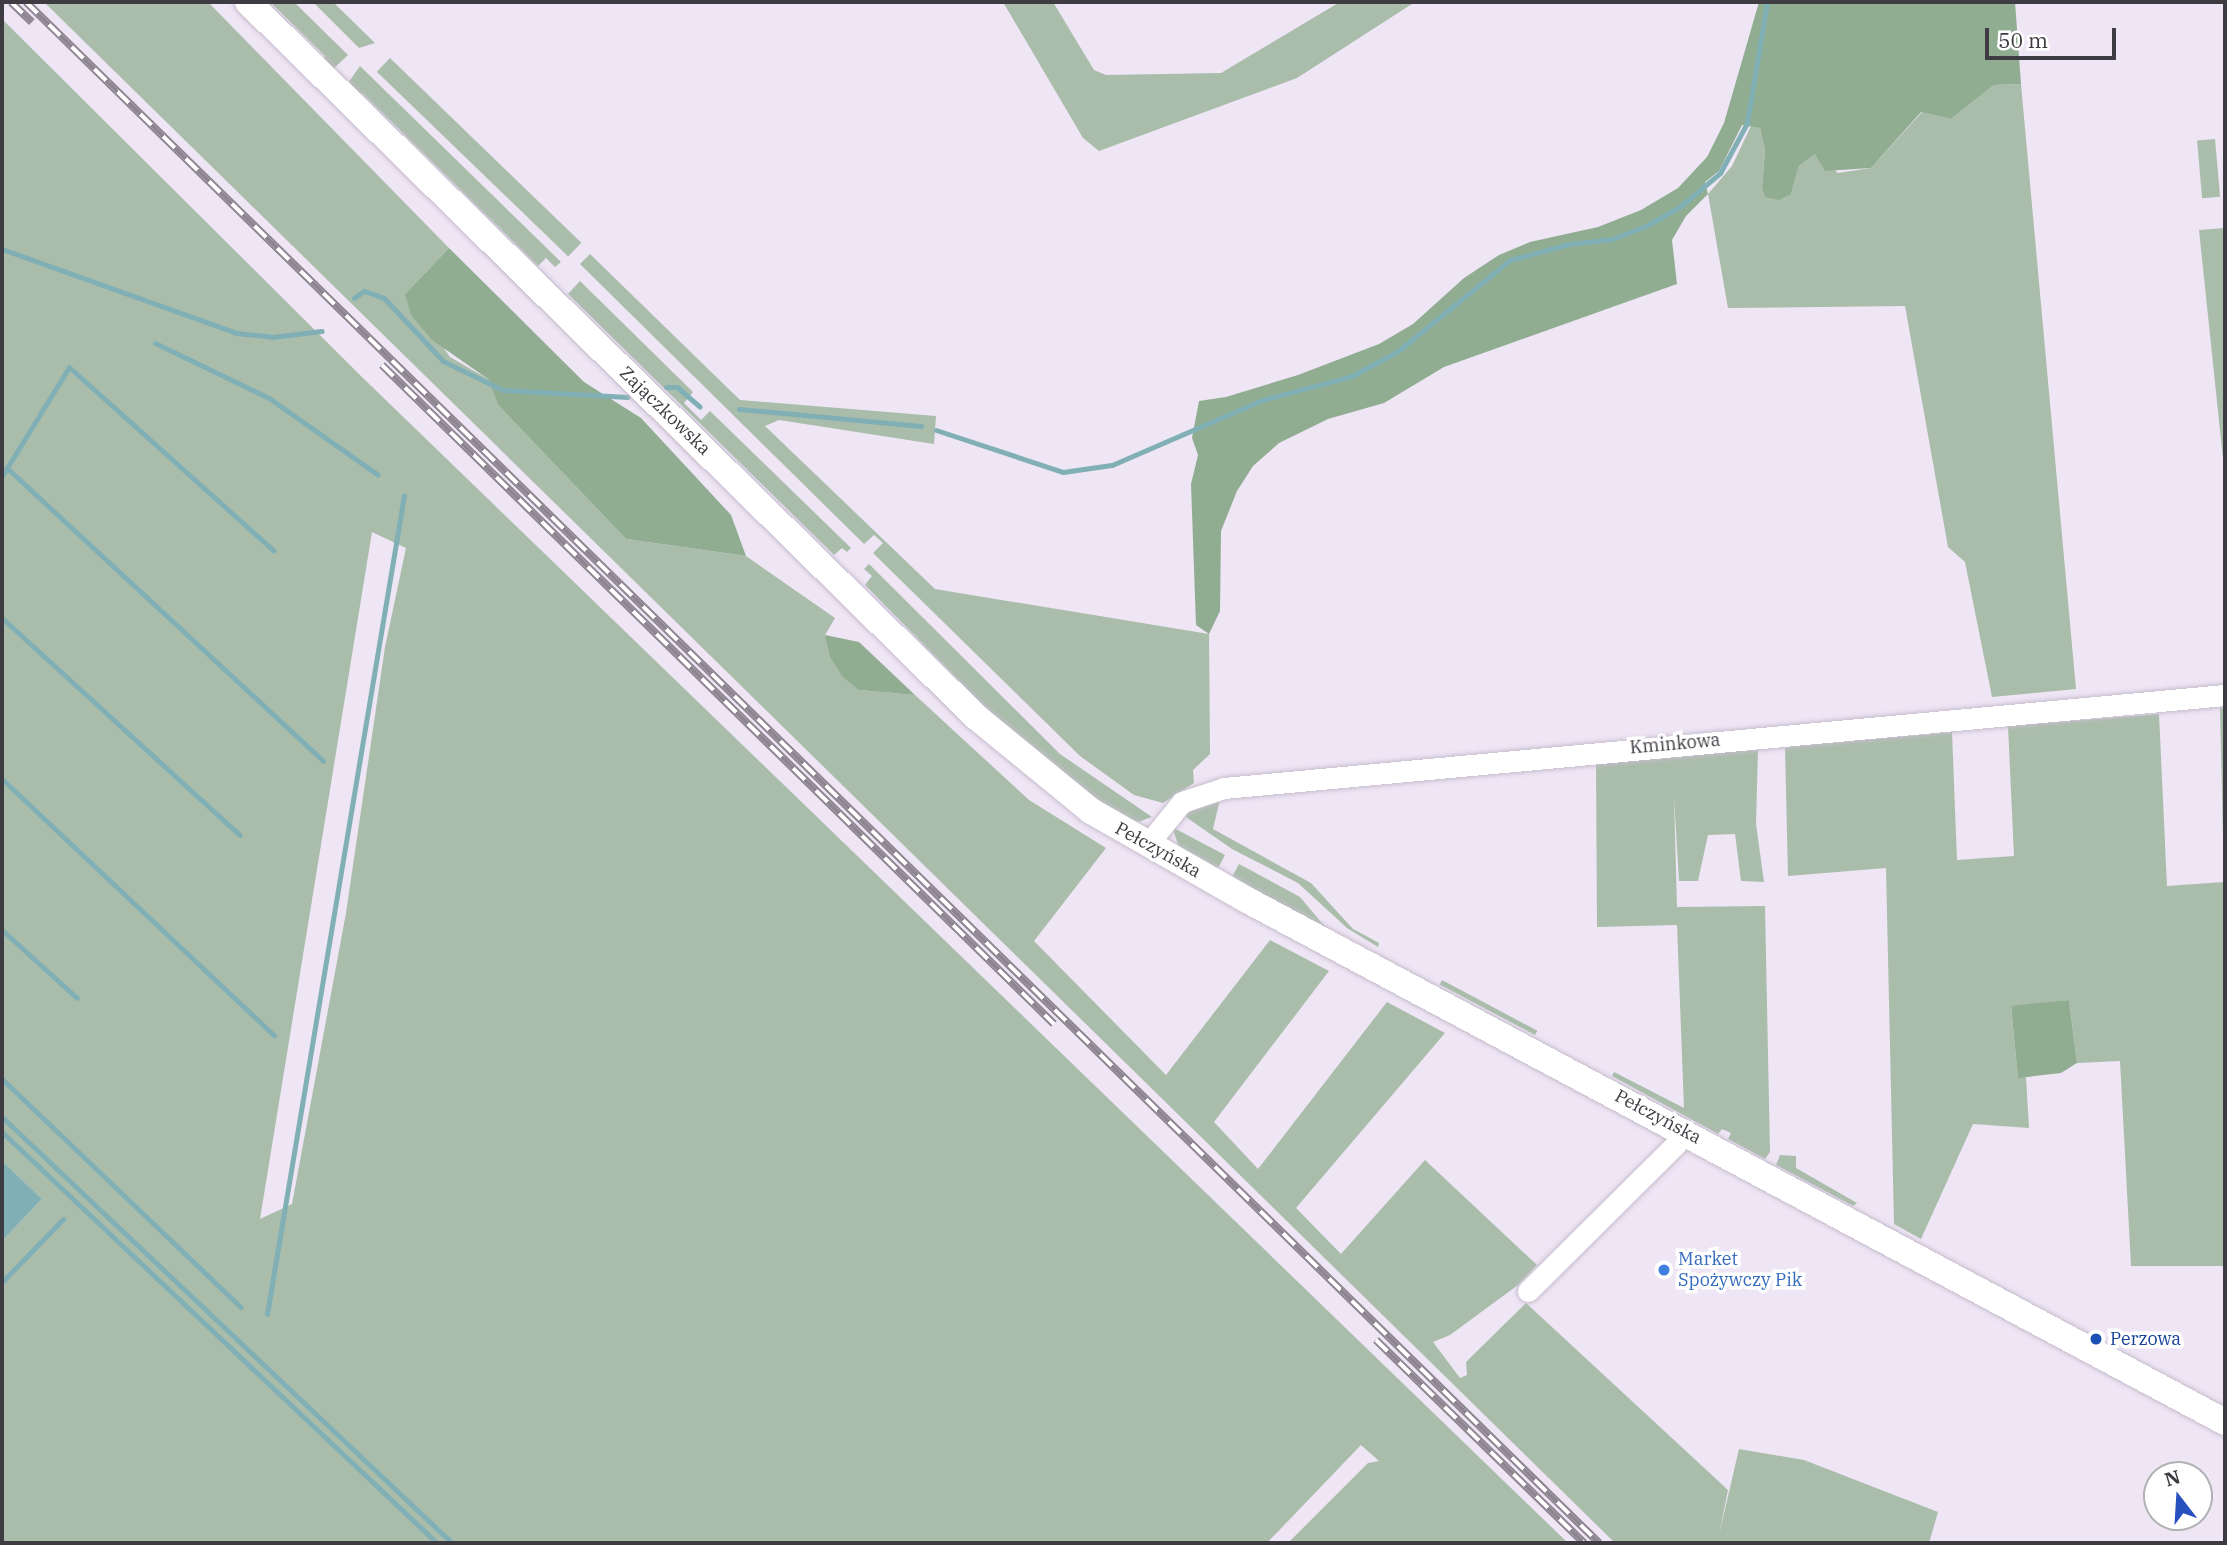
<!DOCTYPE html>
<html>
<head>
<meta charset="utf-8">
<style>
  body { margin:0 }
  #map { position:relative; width:2227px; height:1545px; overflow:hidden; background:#eee5f5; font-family:"IBM Plex Serif",serif }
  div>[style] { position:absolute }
  .green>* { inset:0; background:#aabdab; transform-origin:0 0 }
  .forest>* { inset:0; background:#90ad92 }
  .water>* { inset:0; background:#80b0b5 }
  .stream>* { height:5px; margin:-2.5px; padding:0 2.5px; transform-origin:2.5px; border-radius:2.5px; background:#80b0b5 }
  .roads { filter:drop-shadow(0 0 2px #c6bdcd) drop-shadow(0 0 2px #c6bdcd) }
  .minor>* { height:21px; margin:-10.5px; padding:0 10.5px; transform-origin:10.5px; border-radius:10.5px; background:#fff }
  .major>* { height:26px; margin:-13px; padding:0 13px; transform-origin:13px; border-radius:13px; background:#fff }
  .rail>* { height:8px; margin-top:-4px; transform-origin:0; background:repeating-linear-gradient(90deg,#fff 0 16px,#8d8691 0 32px); box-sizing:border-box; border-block:2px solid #8d8691 }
  .dots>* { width:19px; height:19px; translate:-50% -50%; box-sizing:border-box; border:4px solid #fff; border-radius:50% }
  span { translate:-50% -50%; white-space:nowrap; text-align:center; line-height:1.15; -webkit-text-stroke:7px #fff; paint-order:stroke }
  .street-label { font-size:18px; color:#3f3b42 }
  .shop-label { font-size:18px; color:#366cbe }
  .left { translate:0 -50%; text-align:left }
  .transit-label { font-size:18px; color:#164399 }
  .frame { position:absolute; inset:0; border:4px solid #3f3b42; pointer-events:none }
  .north { position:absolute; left:2143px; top:1461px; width:70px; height:70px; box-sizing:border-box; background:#fff; border:2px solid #b2b1b3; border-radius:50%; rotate:343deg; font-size:19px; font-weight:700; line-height:28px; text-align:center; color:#3f3b42 }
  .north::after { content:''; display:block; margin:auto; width:24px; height:32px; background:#2850bf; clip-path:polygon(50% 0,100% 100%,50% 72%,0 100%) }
  .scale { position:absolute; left:1985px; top:28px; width:131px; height:32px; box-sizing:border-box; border:4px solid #3f3b42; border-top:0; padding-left:9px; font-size:21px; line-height:24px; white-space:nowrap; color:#3f3b42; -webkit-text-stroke:5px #fff; paint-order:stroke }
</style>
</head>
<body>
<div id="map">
  <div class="green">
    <div style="clip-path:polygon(44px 2px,208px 2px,449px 248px,405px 294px,450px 357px,488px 379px,498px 405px,626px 539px,746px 556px,835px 618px,825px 635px,859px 690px,915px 695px,1029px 800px,1106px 848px,1034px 941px,1166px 1075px,1270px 940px,1329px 971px,1214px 1122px,1258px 1169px,1387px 1002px,1445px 1033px,1296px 1208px,1341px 1254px,1425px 1160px,1537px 1265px,1518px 1285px,1450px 1335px,1433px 1342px,1460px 1378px,1467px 1375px,1466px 1362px,1526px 1303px,1728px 1490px,1719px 1535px,1739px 1449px,1804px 1460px,1938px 1512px,1929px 1543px,1615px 1543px)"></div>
    <div style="clip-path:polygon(270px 2px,294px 2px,348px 55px,331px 71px,322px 62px,325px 56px)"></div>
    <div style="clip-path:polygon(313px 2px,333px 2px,375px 43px,359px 48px)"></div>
    <div style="clip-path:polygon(1003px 2px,1053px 2px,1094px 70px,1106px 75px,1221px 73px,1340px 2px,1415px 2px,1297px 78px,1099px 151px,1083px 138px)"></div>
    <div style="clip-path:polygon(evenodd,2px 19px,364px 379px,1568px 1543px,1288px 1543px,1368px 1463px,1379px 1461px,1361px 1445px,1267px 1543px,2px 1543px,2px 1241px,42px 1199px,2px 1161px,2px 19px,372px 532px,406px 548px,385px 647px,346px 913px,292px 1204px,260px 1219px,372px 532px)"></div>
    <div style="left:390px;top:58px;width:266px;height:19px;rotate:44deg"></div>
    <div style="clip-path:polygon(360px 66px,561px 262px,555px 267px,546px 258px,538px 266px,362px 93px,356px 96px,348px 83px)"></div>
    <div style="clip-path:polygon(2021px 84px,2076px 689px,1992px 697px,1965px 562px,1948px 547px,1905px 306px,1728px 308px,1708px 194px,1732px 166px,1751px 126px,1760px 128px,1765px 150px,1762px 187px,1791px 194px,1799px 166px,1816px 153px,1838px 173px,1871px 168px,1922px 112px,1951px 119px,1994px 85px)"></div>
    <div style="left:2215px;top:139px;width:58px;height:18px;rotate:85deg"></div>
    <div style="clip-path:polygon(2225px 228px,2225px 478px,2199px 230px)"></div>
    <div style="clip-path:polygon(590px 254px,740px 400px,936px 416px,934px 444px,779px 420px,765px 426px,935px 589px,1209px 634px,1210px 754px,1193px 770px,1194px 783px,1163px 803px,1134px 795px,1080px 756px,873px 553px,883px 543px,874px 535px,864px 544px,580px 264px)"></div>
    <div style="clip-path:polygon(580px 281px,693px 392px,684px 403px,701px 420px,710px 411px,851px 548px,847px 552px,842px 548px,834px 555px,568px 294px)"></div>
    <div style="clip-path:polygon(869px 564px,1060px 754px,1152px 817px,1138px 822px,1117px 817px,989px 711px,865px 585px,872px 576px,864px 569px)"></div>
    <div style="clip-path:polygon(2220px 708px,2225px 708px,2225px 1266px,2131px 1266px,2120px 1061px,2077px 1063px,2069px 1000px,2011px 1007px,2018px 1077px,2026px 1077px,2029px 1128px,1973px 1124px,1921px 1239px,1894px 1224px,1886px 868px,1788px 876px,1785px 747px,1952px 732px,1957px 860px,2014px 856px,2008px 726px,2159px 714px,2167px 886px,2224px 882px)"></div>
    <div style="clip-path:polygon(1758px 749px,1756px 824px,1764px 882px,1741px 881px,1735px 834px,1708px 835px,1698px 881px,1679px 881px,1674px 797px,1677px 907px,1765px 906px,1770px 1152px,1765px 1159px,1728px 1139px,1731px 1133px,1722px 1129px,1718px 1134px,1612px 1076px,1614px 1072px,1684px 1108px,1677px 925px,1597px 927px,1596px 764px)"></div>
    <div style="clip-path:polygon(1220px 799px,1213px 829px,1311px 883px,1353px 929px,1379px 943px,1378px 947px,1347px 928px,1298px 883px,1232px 849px,1183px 815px)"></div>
    <div style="clip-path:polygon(1172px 827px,1225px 855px,1217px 870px,1180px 850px)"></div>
    <div style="clip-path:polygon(1239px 864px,1300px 897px,1331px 934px,1232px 877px)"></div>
    <div style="left:1442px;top:980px;width:108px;height:5px;rotate:28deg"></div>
    <div style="clip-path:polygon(1780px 1155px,1796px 1156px,1796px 1168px,1857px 1203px,1853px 1206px,1776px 1165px)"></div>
  </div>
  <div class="forest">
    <div style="clip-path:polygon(1759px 2px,2015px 2px,2021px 84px,1994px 85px,1951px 119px,1921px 112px,1871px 168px,1825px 171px,1815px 154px,1799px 166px,1791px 194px,1779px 200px,1765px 197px,1762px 187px,1765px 150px,1760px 128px,1742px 125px,1719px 171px,1705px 182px,1708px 194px,1686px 216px,1672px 240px,1677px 284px,1444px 367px,1384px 403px,1328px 419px,1279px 443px,1253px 466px,1237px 491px,1221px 531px,1220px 611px,1209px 634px,1196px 625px,1191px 484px,1198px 455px,1192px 438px,1199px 401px,1226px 397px,1298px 375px,1379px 344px,1413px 324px,1464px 278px,1499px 255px,1530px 242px,1598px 227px,1641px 210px,1678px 188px,1707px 157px,1724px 123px)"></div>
    <div style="clip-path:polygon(449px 248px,584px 382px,641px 418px,731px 515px,746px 556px,626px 539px,498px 405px,488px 379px,432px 340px,411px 315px,405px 294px)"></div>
    <div style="clip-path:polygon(825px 635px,859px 642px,915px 695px,859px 690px,843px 677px,830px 657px)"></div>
    <div style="clip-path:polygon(2069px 1000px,2077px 1063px,2061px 1073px,2018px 1078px,2011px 1006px)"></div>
  </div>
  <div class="water">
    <div style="clip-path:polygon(2px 1161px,42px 1199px,2px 1241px)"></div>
  </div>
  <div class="stream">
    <div style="left:2px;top:249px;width:249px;rotate:19.7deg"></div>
    <div style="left:236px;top:333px;width:36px;rotate:6deg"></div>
    <div style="left:272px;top:337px;width:50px;rotate:-6.8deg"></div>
    <div style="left:354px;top:298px;width:12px;rotate:-35deg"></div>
    <div style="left:364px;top:291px;width:21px;rotate:19deg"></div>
    <div style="left:384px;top:298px;width:86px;rotate:46.9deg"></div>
    <div style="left:443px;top:361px;width:67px;rotate:25.8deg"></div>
    <div style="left:503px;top:390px;width:125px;rotate:3.2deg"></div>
    <div style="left:155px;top:343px;width:127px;rotate:25.8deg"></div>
    <div style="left:269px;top:398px;width:133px;rotate:35.2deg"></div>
    <div style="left:666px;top:387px;width:11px"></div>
    <div style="left:677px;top:387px;width:30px;rotate:41deg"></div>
    <div style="left:739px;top:409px;width:183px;rotate:5.3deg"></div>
    <div style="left:936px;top:430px;width:134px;rotate:18.3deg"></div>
    <div style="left:1063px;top:472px;width:49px;rotate:-8.1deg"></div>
    <div style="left:1112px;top:465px;width:163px;rotate:-23.4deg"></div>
    <div style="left:1262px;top:400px;width:93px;rotate:-14.9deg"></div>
    <div style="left:1352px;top:376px;width:52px;rotate:-28.5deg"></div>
    <div style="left:1398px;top:351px;width:144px;rotate:-39.1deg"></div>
    <div style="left:1510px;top:260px;width:61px;rotate:-15.2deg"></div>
    <div style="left:1569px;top:244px;width:43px;rotate:-6.6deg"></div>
    <div style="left:1612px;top:239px;width:39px;rotate:-21deg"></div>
    <div style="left:1648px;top:225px;width:39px;rotate:-30deg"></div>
    <div style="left:1682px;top:205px;width:50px;rotate:-40.1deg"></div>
    <div style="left:1720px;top:173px;width:57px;rotate:-61.6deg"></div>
    <div style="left:1747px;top:123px;width:123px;rotate:-80.6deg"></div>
    <div style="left:7px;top:468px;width:431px;rotate:42.8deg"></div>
    <div style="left:2px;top:476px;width:128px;rotate:-58.4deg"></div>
    <div style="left:69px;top:367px;width:275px;rotate:41.9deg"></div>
    <div style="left:2px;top:618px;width:322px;rotate:42.4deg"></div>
    <div style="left:2px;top:779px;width:374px;rotate:43.3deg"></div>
    <div style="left:2px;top:930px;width:101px;rotate:42.2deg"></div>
    <div style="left:2px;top:1079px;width:330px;rotate:43.7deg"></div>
    <div style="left:2px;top:1117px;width:620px;rotate:43.43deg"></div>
    <div style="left:2px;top:1132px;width:598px;rotate:43.38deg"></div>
    <div style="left:2px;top:1282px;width:88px;rotate:-45.9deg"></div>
    <div style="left:267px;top:1314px;width:830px;rotate:-80.5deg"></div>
  </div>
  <div class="roads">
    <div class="minor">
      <div style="left:1147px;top:845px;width:55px;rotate:-50.9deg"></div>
      <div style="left:1182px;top:802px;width:44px;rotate:-18.4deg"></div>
      <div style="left:1224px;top:788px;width:1005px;rotate:-5.31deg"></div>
      <div style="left:1528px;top:1291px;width:209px;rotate:-44.8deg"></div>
      <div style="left:1676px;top:1144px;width:15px;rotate:-58deg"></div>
    </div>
    <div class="major">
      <div style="left:248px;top:2px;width:1019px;rotate:44.48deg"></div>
      <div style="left:975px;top:716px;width:150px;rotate:39.3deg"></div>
      <div style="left:1091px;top:811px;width:180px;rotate:29.7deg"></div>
      <div style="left:1247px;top:900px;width:1109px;rotate:28.09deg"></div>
    </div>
  </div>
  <div class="rail">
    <div style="left:11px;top:2px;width:29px;rotate:44deg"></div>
    <div style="left:26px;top:2px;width:2202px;rotate:44.41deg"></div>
    <div style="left:382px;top:365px;width:941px;rotate:44.44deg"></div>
    <div style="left:1376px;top:1340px;width:291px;rotate:44.3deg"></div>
  </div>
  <div class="dots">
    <div style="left:1664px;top:1270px;background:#3f7fe0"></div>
    <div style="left:2096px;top:1339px;background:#1a4fb4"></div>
  </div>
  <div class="street-label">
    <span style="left:665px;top:411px;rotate:44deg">Zajączkowska</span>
    <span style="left:1675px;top:744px;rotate:-5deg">Kminkowa</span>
    <span style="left:1158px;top:850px;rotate:29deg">Pełczyńska</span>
    <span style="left:1658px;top:1117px;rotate:28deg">Pełczyńska</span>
  </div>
  <div class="shop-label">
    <span class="left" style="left:1678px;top:1270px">Market<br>Spożywczy Pik</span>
  </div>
  <div class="transit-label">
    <span class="left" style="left:2110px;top:1339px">Perzowa</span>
  </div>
  <div class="frame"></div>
  <div class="north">N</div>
  <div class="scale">50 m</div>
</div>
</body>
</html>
